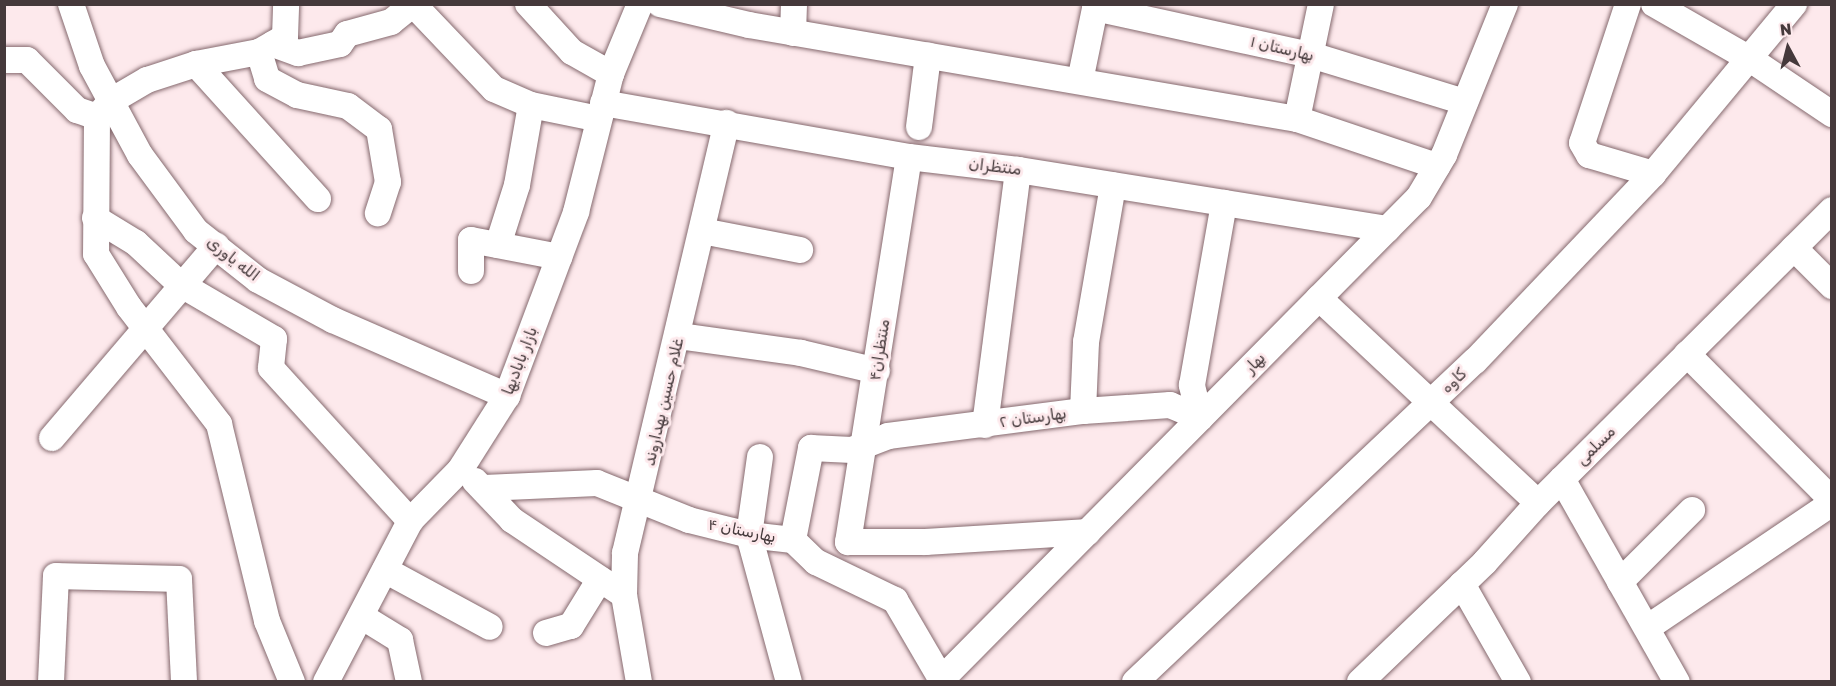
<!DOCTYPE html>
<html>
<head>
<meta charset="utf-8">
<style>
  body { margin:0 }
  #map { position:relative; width:1836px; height:686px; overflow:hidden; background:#fde9ec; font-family:Rubik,"Noto Sans Arabic",sans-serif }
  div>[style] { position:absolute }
  .roads { filter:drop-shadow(0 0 2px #85696e) drop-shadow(0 0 2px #85696e) }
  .minor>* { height:26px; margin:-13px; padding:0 13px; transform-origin:13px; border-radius:13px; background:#fff }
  span { translate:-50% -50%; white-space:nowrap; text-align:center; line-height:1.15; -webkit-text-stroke:6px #fde9ec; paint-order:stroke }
  .street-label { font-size:16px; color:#45393b }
  .frame { position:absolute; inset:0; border:6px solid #45393b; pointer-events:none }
  .north { position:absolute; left:1758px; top:18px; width:60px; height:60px; -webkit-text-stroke:4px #fde9ec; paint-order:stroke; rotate:353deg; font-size:16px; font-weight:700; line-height:24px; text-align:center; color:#45393b }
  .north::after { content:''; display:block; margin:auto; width:21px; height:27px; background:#45393b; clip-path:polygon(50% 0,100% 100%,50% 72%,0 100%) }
</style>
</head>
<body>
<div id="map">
  <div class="roads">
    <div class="minor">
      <div style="left:71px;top:4px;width:65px;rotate:71.3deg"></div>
      <div style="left:92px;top:66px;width:101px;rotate:61.7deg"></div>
      <div style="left:140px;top:155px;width:94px;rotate:53.6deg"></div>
      <div style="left:196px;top:231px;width:79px;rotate:38.3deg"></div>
      <div style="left:258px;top:280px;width:85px;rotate:28.1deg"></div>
      <div style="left:333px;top:320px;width:190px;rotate:23.6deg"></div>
      <div style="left:413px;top:4px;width:117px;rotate:46.4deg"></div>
      <div style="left:494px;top:89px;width:40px;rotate:23.4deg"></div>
      <div style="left:528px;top:4px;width:65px;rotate:47.5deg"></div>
      <div style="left:572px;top:52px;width:45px;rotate:29.4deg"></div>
      <div style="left:660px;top:4px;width:91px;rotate:13.3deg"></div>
      <div style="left:749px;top:25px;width:556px;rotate:9.73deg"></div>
      <div style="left:1297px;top:119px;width:148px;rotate:18.6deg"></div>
      <div style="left:1628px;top:4px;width:146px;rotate:108.3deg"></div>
      <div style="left:1582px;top:143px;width:14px;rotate:60deg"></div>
      <div style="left:1589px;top:155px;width:67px;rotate:16.5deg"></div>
      <div style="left:1654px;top:4px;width:111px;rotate:29.8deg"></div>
      <div style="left:1750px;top:59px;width:99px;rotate:33.9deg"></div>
      <div style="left:1095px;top:8px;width:221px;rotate:12.3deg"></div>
      <div style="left:1311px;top:55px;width:161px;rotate:17deg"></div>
      <div style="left:793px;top:33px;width:29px;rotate:-88deg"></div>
      <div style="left:273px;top:44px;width:27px;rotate:20deg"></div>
      <div style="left:298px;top:53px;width:43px;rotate:-12.1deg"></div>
      <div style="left:340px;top:44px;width:12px;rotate:-55deg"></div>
      <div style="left:347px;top:34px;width:46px;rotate:-15.3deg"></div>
      <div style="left:391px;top:22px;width:28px;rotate:-39deg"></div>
      <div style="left:259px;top:52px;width:28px;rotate:73deg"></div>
      <div style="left:267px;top:79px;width:34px;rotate:28deg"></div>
      <div style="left:297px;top:95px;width:52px;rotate:12.2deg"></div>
      <div style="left:348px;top:106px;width:39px;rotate:37deg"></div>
      <div style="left:379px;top:129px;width:54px;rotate:80.4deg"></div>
      <div style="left:388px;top:182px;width:33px;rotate:108deg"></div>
      <div style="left:4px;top:60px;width:23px"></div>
      <div style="left:27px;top:60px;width:71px;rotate:45deg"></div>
      <div style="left:77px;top:110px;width:21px;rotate:19deg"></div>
      <div style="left:97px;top:117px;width:21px;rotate:-49deg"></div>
      <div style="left:111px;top:101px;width:42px;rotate:-30.3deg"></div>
      <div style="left:147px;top:80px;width:52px;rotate:-18.1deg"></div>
      <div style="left:196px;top:64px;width:64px;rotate:-10.8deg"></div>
      <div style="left:259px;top:52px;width:30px;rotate:-30deg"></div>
      <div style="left:285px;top:37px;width:33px;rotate:-88deg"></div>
      <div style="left:196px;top:64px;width:182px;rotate:47.9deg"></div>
      <div style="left:1080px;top:81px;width:79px;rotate:-78.3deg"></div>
      <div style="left:603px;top:103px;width:311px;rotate:10deg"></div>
      <div style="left:909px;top:157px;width:110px;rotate:6.8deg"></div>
      <div style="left:1018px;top:170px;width:374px;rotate:9.1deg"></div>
      <div style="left:97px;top:117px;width:137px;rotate:90.4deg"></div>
      <div style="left:96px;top:254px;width:62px;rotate:58.1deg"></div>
      <div style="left:129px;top:307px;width:148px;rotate:52.4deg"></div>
      <div style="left:219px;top:424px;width:203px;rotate:76.3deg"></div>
      <div style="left:267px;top:621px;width:66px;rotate:67.7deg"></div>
      <div style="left:1297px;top:119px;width:117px;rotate:-78.2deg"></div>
      <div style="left:919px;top:127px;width:72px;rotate:-82.8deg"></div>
      <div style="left:909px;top:157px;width:390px;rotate:99deg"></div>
      <div style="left:848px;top:542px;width:78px"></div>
      <div style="left:926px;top:542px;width:162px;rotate:-3.5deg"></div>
      <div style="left:95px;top:218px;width:48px;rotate:31.4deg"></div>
      <div style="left:136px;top:243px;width:60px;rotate:43deg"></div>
      <div style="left:180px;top:284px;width:109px;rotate:30.3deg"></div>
      <div style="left:274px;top:339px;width:29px;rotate:96deg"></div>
      <div style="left:271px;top:368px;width:207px;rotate:47.7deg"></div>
      <div style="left:702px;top:231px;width:100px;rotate:11deg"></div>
      <div style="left:498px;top:245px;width:63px;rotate:-72.4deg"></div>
      <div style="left:517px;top:185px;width:81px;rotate:-80.1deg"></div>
      <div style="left:531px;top:105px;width:69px;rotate:11.6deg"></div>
      <div style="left:1794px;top:248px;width:54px;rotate:45deg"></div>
      <div style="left:471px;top:271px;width:31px;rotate:-90deg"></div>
      <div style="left:471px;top:240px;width:90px;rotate:10.9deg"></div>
      <div style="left:1319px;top:298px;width:300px;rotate:43.1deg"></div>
      <div style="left:679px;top:336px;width:123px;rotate:7.9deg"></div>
      <div style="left:801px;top:353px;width:78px;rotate:13.3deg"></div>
      <div style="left:1687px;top:354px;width:206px;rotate:45.2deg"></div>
      <div style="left:1083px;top:411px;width:69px;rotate:-87.5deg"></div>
      <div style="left:1086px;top:342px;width:159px;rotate:-80.2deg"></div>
      <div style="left:1200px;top:418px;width:34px;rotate:-104deg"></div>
      <div style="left:1192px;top:385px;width:185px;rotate:-80deg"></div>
      <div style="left:985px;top:425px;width:257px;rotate:-82.6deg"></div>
      <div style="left:52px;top:438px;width:253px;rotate:-49.5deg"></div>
      <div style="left:760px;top:457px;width:79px;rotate:98deg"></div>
      <div style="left:749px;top:535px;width:152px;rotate:74.8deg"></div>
      <div style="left:1562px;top:479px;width:233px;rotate:60.5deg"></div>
      <div style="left:475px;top:481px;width:54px;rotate:46.5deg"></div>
      <div style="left:512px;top:520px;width:135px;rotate:33.8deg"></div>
      <div style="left:484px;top:488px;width:113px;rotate:-2.5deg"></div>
      <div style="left:597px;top:483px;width:99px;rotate:21.9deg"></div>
      <div style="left:689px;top:520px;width:62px;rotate:14deg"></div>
      <div style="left:749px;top:535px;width:44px;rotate:6.5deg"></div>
      <div style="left:793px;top:540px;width:32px;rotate:44deg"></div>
      <div style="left:816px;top:562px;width:88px;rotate:25.7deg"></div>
      <div style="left:895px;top:600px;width:95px;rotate:59.7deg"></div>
      <div style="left:793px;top:540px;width:94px;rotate:-78.9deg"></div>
      <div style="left:811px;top:448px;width:41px;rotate:2.8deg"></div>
      <div style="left:852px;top:450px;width:39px;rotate:-21deg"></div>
      <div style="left:888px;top:436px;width:197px;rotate:-7.3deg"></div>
      <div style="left:1083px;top:411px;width:87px;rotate:-3.9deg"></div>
      <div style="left:1170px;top:405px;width:33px;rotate:23deg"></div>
      <div style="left:385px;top:570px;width:119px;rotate:28.5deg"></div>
      <div style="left:1620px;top:582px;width:102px;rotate:-45deg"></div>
      <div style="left:1462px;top:584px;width:113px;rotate:60.3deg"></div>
      <div style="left:361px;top:616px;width:46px;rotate:31.6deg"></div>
      <div style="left:400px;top:640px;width:43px;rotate:77.9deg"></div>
      <div style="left:1647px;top:628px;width:223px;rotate:-34deg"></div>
      <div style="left:546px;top:633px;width:26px;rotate:-16deg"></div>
      <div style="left:571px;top:626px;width:55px;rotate:-58.3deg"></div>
      <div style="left:942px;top:679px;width:678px;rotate:-45.3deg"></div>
      <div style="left:1419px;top:197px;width:49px;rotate:-59.2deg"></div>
      <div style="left:1444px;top:155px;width:163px;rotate:-68deg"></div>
      <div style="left:51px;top:682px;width:106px;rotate:-87.3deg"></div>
      <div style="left:56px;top:576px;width:123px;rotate:1.4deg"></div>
      <div style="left:179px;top:579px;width:103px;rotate:87.2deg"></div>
      <div style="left:326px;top:682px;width:182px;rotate:-62.4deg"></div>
      <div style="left:410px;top:521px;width:71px;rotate:-45.6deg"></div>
      <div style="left:460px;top:470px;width:88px;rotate:-57.6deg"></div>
      <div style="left:507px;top:396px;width:197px;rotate:-69.4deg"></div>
      <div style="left:576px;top:212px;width:142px;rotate:-75.8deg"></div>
      <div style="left:611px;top:74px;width:76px;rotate:-67.5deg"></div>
      <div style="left:639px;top:682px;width:88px;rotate:-99.8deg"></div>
      <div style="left:624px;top:595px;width:42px;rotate:-88.6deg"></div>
      <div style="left:625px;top:553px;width:442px;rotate:-76.7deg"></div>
      <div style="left:1135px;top:682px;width:468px;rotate:-43.4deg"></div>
      <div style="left:1475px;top:361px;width:258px;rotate:-46.4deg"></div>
      <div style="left:1653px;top:174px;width:221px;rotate:-50.3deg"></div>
      <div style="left:1360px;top:682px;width:173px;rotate:-43.8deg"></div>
      <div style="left:1485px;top:562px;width:79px;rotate:-48.1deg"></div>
      <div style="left:1538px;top:503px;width:415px;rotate:-44.9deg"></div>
    </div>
  </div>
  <div class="street-label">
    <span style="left:1282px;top:49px;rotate:13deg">بهارستان ۱</span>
    <span style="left:995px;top:167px;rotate:7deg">منتظران</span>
    <span style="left:233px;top:259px;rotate:38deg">الله یاوری</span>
    <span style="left:880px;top:350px;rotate:-81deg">منتظران۴</span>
    <span style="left:520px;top:361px;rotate:-69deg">بازار بابادیها</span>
    <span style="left:1255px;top:363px;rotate:-45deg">بهار</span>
    <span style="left:1454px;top:381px;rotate:-43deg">کاوه</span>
    <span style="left:664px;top:402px;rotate:-77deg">غلام حسین بهداروند</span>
    <span style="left:1033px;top:418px;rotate:-8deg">بهارستان ۲</span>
    <span style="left:1596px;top:446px;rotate:-45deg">مسلمی</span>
    <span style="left:742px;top:531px;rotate:11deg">بهارستان ۴</span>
  </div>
  <div class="frame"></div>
  <div class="north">N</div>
</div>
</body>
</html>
